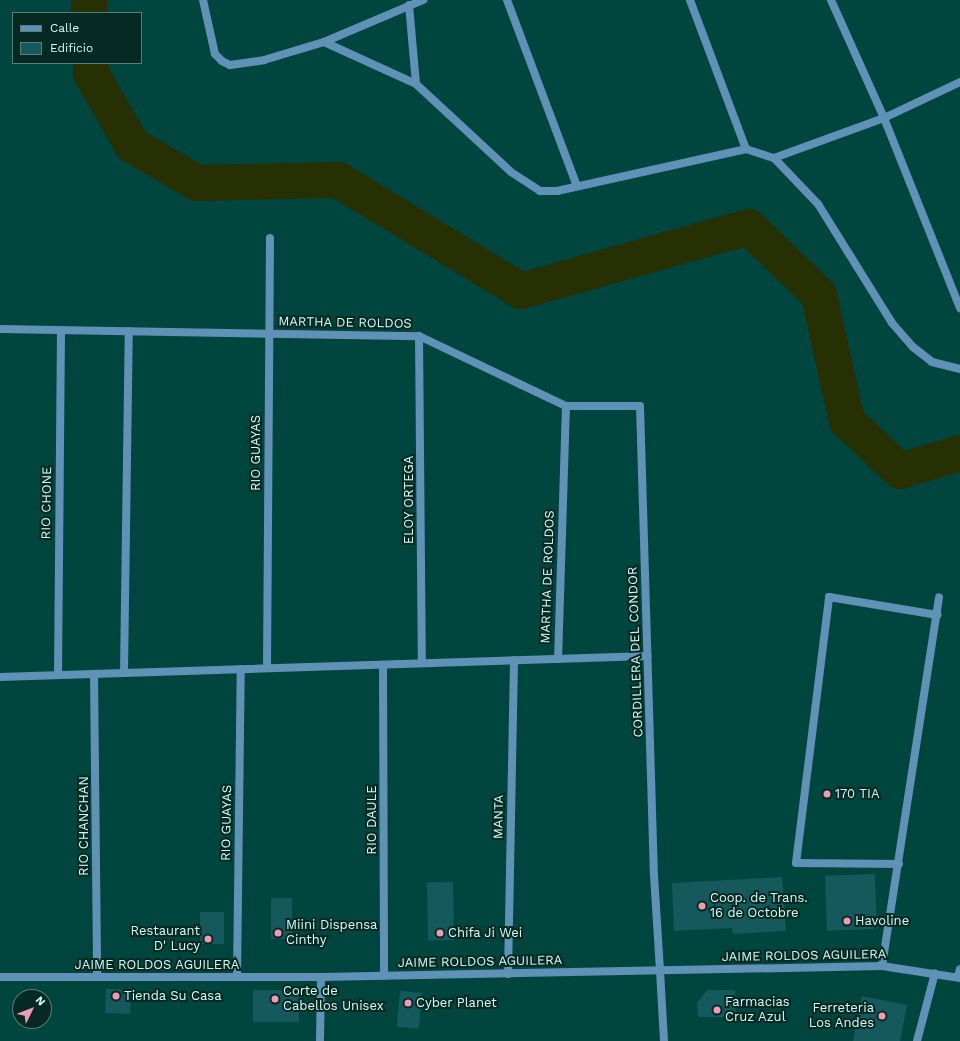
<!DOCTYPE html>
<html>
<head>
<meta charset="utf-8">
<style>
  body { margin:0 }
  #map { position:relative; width:960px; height:1041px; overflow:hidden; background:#00463e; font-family:"Work Sans",sans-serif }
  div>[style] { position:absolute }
  .river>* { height:36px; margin:-18px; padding:0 18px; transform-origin:18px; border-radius:18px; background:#273003 }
  .building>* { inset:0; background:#16595d; transform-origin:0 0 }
  .service>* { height:8px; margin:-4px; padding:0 4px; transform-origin:4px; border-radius:4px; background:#6091b6 }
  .minor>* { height:8px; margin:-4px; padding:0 4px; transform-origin:4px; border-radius:4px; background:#6091b6 }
  .tertiary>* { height:8px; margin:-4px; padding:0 4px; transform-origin:4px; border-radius:4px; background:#6091b6 }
  .dots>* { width:11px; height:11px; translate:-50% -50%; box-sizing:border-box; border:2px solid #062924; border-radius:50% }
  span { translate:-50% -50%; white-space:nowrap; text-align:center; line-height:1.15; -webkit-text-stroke:4px #062924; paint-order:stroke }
  .street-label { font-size:13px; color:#d6fbf3 }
  .poi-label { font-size:13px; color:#d6fbf3 }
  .left { translate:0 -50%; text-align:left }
  .right { translate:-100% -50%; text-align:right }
  .legend { position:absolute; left:12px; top:12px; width:130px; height:52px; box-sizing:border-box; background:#062924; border:1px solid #597d77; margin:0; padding:5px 7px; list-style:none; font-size:12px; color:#d6fbf3 }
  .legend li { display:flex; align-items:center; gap:8px; height:20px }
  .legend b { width:20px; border:1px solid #597d77 }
  .north { position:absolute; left:12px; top:989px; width:40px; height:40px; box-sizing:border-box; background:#062924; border:1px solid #597d77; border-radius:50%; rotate:47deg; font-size:11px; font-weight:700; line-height:16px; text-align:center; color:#d6fbf3 }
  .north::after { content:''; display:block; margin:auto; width:14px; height:18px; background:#f19ab3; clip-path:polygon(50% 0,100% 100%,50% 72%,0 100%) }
</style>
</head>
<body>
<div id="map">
  <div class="river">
    <div style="left:89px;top:0;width:13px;rotate:90deg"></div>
    <div style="left:91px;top:63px;width:10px;rotate:90deg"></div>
    <div style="left:91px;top:73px;width:83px;rotate:60.3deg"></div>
    <div style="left:132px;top:145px;width:75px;rotate:30.3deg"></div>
    <div style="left:197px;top:183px;width:141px;rotate:-1.2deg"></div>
    <div style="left:338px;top:180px;width:214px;rotate:31.2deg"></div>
    <div style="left:521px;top:291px;width:237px;rotate:-15.7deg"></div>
    <div style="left:749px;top:227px;width:98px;rotate:44.2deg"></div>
    <div style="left:819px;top:295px;width:129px;rotate:77.5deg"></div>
    <div style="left:847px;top:421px;width:73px;rotate:43.3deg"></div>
    <div style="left:900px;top:471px;width:63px;rotate:-16.7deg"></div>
  </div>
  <div class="building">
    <div style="left:875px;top:874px;width:55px;height:50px;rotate:88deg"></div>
    <div style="clip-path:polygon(782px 877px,786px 931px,733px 934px,732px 928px,674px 931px,672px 883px)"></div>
    <div style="left:453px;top:882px;width:58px;height:26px;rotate:89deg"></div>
    <div style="left:271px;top:898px;width:21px;height:41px"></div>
    <div style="left:200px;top:912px;width:24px;height:32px"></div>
    <div style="left:106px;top:989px;width:25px;height:24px;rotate:2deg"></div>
    <div style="left:253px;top:990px;width:46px;height:32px"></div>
    <div style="clip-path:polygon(707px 990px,735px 990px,736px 1017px,698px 1017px,697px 1003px)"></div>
    <div style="left:400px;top:991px;width:22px;height:36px;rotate:5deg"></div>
    <div style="clip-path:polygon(862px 996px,907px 1005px,900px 1041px,853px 1041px)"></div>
  </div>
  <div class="service">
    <div style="left:958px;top:977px;width:8px;rotate:-76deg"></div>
  </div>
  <div class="minor">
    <div style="left:203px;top:0;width:55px;rotate:77.5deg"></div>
    <div style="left:215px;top:54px;width:10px;rotate:45deg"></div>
    <div style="left:222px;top:61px;width:9px;rotate:27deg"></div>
    <div style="left:230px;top:65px;width:34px;rotate:-8deg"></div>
    <div style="left:264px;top:60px;width:63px;rotate:-16.7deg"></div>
    <div style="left:324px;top:42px;width:101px;rotate:24.5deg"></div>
    <div style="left:416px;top:84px;width:129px;rotate:42.8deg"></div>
    <div style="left:511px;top:172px;width:35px;rotate:33deg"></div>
    <div style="left:540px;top:191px;width:17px"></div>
    <div style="left:557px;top:191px;width:194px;rotate:-12.5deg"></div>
    <div style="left:746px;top:149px;width:29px;rotate:18deg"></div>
    <div style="left:774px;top:158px;width:117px;rotate:-20deg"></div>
    <div style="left:884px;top:118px;width:84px;rotate:-25.3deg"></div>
    <div style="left:507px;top:0;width:199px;rotate:69.4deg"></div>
    <div style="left:690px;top:0;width:159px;rotate:69.4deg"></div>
    <div style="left:831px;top:0;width:129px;rotate:65.8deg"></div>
    <div style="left:884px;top:118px;width:205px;rotate:68.2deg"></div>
    <div style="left:409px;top:5px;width:79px;rotate:84.9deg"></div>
    <div style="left:324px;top:42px;width:108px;rotate:-23deg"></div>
    <div style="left:774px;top:158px;width:64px;rotate:46.3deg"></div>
    <div style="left:818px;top:204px;width:140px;rotate:58.1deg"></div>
    <div style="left:892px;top:323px;width:32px;rotate:49deg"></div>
    <div style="left:913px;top:347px;width:24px;rotate:38deg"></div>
    <div style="left:932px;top:362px;width:29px;rotate:14deg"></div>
    <div style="left:0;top:329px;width:419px;rotate:1deg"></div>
    <div style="left:419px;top:336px;width:163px;rotate:25.5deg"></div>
    <div style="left:566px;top:406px;width:253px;rotate:91.8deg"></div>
    <div style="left:419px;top:336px;width:327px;rotate:89.5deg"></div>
    <div style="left:566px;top:406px;width:74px"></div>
    <div style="left:640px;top:406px;width:469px;rotate:88.3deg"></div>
    <div style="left:654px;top:875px;width:96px;rotate:86.4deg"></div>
    <div style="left:383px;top:665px;width:311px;rotate:89.8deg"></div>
    <div style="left:267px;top:668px;width:430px;rotate:-89.6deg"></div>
    <div style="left:124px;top:673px;width:342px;rotate:-89.2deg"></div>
    <div style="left:94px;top:674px;width:303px;rotate:89.4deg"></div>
    <div style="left:58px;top:675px;width:344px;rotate:-89.5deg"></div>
    <div style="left:0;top:677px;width:648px;rotate:-1.86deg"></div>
    <div style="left:899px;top:864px;width:103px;rotate:-179.4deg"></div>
    <div style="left:796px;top:863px;width:268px;rotate:-82.9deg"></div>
    <div style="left:829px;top:597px;width:110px;rotate:9.4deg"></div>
    <div style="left:882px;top:966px;width:373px;rotate:-81.2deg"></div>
    <div style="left:508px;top:974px;width:314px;rotate:-88.9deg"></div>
    <div style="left:237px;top:977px;width:308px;rotate:-89.3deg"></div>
    <div style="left:320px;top:1041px;width:64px;rotate:-89.1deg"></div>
    <div style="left:917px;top:1041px;width:70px;rotate:-75.2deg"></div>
  </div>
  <div class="tertiary">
    <div style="left:660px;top:971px;width:70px;rotate:86.7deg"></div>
    <div style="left:0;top:977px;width:321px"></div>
    <div style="left:321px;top:977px;width:561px;rotate:-1.12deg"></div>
    <div style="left:882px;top:966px;width:79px;rotate:8.7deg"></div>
  </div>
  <div class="dots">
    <div style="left:827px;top:794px;background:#f19ab3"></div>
    <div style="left:702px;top:906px;background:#f19ab3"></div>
    <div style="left:847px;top:921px;background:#f19ab3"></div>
    <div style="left:278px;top:933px;background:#f19ab3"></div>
    <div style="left:440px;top:933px;background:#f19ab3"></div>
    <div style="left:208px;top:939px;background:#f19ab3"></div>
    <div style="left:116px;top:996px;background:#f19ab3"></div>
    <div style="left:275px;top:999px;background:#f19ab3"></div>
    <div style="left:408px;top:1003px;background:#f19ab3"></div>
    <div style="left:717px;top:1010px;background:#f19ab3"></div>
    <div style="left:882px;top:1016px;background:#f19ab3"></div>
  </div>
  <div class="street-label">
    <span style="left:345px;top:323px;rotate:1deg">MARTHA DE ROLDOS</span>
    <span style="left:256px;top:453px;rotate:-90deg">RIO GUAYAS</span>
    <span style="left:409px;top:500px;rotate:-90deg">ELOY ORTEGA</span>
    <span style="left:47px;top:503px;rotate:-89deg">RIO CHONE</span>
    <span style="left:548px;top:577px;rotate:-88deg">MARTHA DE ROLDOS</span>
    <span style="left:636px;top:652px;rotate:-92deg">CORDILLERA DEL CONDOR</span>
    <span style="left:499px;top:817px;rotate:-89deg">MANTA</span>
    <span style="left:372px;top:820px;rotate:-90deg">RIO DAULE</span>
    <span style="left:227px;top:823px;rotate:-89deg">RIO GUAYAS</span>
    <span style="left:84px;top:826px;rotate:-90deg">RIO CHANCHAN</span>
    <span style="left:804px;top:956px;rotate:-1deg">JAIME ROLDOS AGUILERA</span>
    <span style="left:480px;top:962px;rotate:-1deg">JAIME ROLDOS AGUILERA</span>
    <span style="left:157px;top:965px">JAIME ROLDOS AGUILERA</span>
  </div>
  <div class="poi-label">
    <span class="left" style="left:835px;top:794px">170 TIA</span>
    <span class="left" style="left:710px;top:906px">Coop. de Trans.<br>16 de Octobre</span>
    <span class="left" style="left:855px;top:921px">Havoline</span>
    <span class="left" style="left:286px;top:933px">Miini Dispensa<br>Cinthy</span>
    <span class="right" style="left:200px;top:939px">Restaurant<br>D' Lucy</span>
    <span class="left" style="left:448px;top:933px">Chifa Ji Wei</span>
    <span class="left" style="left:283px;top:999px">Corte de<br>Cabellos Unisex</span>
    <span class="left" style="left:124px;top:996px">Tienda Su Casa</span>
    <span class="left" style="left:416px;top:1003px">Cyber Planet</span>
    <span class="left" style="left:725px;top:1010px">Farmacias<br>Cruz Azul</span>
    <span class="right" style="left:874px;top:1016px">Ferreteria<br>Los Andes</span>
  </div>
  <ul class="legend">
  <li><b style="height:5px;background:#6091b6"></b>Calle</li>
  <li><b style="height:11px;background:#16595d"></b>Edificio</li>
  </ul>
  <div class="north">N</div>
</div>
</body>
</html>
